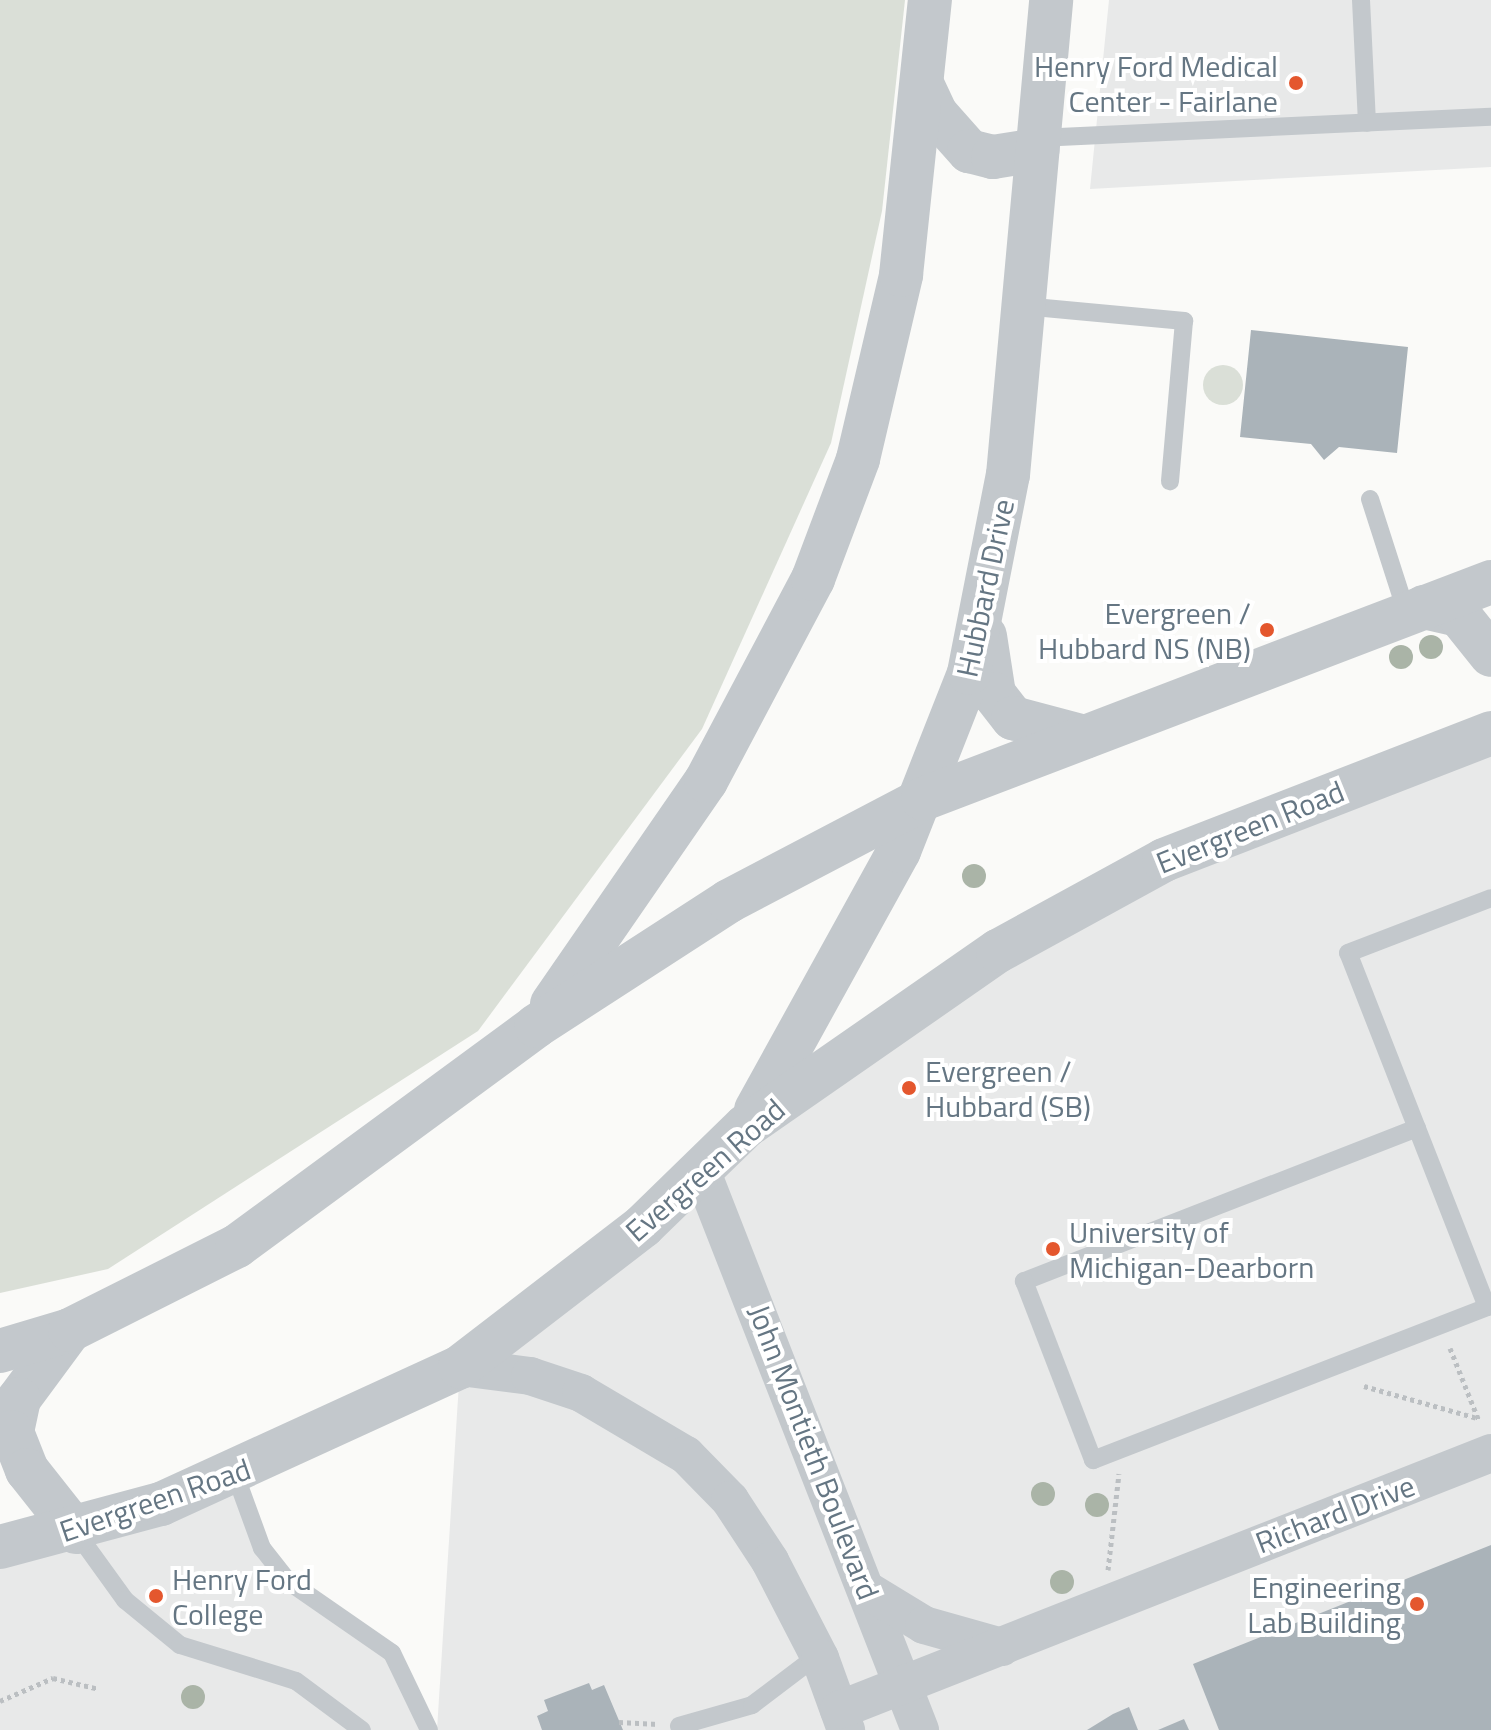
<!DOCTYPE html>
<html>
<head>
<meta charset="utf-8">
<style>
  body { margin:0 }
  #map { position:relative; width:1491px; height:1730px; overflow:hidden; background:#fafaf8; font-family:"Titillium Web",sans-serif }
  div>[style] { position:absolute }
  .built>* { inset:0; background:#e8e9e9 }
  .green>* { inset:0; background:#dadfd7 }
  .round { border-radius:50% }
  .building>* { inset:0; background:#aab3b9 }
  .path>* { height:5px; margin-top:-2.5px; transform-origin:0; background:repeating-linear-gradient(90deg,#bbbfc2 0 4px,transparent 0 8px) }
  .service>* { height:18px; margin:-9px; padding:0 9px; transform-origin:9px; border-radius:9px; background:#c3c8cc }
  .minor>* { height:38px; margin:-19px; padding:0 19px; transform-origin:19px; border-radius:19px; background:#c3c8cc }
  .tertiary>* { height:44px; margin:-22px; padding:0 22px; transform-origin:22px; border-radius:22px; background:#c3c8cc }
  .trees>* { width:24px; height:24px; margin:-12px; border-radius:50%; background:#aab4a7 }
  .dots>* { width:22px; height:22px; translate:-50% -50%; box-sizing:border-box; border:4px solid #fff; border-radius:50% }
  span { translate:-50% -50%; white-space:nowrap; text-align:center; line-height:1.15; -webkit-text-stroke:8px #fff; paint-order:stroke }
  .poi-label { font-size:30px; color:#657683 }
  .right { translate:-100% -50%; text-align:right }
  .left { translate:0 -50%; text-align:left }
  .street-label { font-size:30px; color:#657683 }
</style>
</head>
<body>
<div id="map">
  <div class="built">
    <div style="clip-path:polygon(1109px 0,1491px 0,1491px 167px,1090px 189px)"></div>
    <div style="clip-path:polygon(1491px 741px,1491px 1730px,437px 1730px,460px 1367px,748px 1133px,1165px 868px)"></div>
    <div style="clip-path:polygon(235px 1474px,262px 1548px,392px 1653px,429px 1730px,0 1730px,0 1547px)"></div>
  </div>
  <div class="green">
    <div style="clip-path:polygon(0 0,905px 0,882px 211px,831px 443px,702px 729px,478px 1031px,108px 1269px,0 1293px)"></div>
    <div class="round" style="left:1203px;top:365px;width:40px;height:40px"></div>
  </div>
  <div class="building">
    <div style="clip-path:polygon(1251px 330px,1408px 347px,1397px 453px,1339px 447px,1324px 460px,1311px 444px,1240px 437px)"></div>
    <div style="clip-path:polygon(1491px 1545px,1491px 1730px,1219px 1730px,1193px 1664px)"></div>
    <div style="clip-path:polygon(589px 1683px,592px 1690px,604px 1685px,623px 1730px,542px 1730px,537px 1716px,548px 1711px,544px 1700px)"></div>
    <div style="clip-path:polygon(1129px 1707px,1138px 1730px,1087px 1730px,1113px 1714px)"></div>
    <div style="clip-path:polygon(1184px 1719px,1189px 1730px,1158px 1730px)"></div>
  </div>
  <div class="path">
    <div style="left:1450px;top:1348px;width:79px;rotate:68.3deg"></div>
    <div style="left:1364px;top:1386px;width:117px;rotate:15.8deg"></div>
    <div style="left:1108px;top:1570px;width:97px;rotate:-83.5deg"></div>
    <div style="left:0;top:1701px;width:58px;rotate:-23.5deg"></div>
    <div style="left:53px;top:1678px;width:47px;rotate:13.4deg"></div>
    <div style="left:619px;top:1722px;width:39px;rotate:3deg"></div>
  </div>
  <div class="service">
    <div style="left:1361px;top:0;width:123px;rotate:87.2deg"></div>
    <div style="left:1038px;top:138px;width:453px;rotate:-2.7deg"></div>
    <div style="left:1023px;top:306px;width:162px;rotate:5.3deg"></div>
    <div style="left:1184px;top:321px;width:161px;rotate:95deg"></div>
    <div style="left:1370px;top:499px;width:121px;rotate:72.2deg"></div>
    <div style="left:1417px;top:1128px;width:422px;rotate:158.7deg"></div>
    <div style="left:1024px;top:1281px;width:192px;rotate:68.9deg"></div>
    <div style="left:1093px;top:1460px;width:427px;rotate:-21.2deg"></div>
    <div style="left:1487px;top:1307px;width:380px;rotate:-111.4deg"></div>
    <div style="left:1348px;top:953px;width:153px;rotate:-21deg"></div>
    <div style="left:235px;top:1474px;width:79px;rotate:70deg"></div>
    <div style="left:262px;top:1548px;width:42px;rotate:51.8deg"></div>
    <div style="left:288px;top:1581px;width:126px;rotate:34.7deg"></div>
    <div style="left:392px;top:1653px;width:85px;rotate:64.3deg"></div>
    <div style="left:76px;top:1532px;width:84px;rotate:54.2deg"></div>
    <div style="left:125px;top:1600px;width:71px;rotate:39.3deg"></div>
    <div style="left:180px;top:1645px;width:121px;rotate:17.2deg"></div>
    <div style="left:296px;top:1681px;width:82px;rotate:36.6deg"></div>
    <div style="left:679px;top:1726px;width:76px;rotate:-16deg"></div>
    <div style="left:752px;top:1705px;width:83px;rotate:-37.1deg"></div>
  </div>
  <div class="minor">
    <div style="left:703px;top:1175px;width:596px;rotate:68.64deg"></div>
    <div style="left:460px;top:1367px;width:71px;rotate:7.3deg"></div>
    <div style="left:530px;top:1376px;width:54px;rotate:18.4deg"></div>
    <div style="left:581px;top:1393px;width:122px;rotate:30.6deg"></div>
    <div style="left:686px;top:1455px;width:63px;rotate:45.6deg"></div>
    <div style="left:730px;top:1500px;width:73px;rotate:56.7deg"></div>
    <div style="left:770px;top:1561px;width:109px;rotate:62.7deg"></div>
    <div style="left:820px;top:1658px;width:77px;rotate:70.1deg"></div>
    <div style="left:870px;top:1592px;width:63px;rotate:31.4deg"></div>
    <div style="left:924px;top:1625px;width:81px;rotate:15.8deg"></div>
    <div style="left:839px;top:1710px;width:701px;rotate:-21.51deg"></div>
  </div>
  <div class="tertiary">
    <div style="left:922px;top:84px;width:33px;rotate:65deg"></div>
    <div style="left:936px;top:114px;width:50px;rotate:48.3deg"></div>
    <div style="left:969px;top:151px;width:25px;rotate:14deg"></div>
    <div style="left:993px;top:157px;width:45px;rotate:-9deg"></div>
    <div style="left:1424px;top:607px;width:36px;rotate:13deg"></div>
    <div style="left:1459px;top:615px;width:51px;rotate:51.3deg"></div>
    <div style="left:985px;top:636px;width:59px;rotate:81.2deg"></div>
    <div style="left:994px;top:694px;width:31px;rotate:52deg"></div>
    <div style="left:1013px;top:718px;width:74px;rotate:14.8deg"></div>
    <div style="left:552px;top:1004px;width:271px;rotate:-55.4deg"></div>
    <div style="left:706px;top:781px;width:229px;rotate:-62.1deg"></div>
    <div style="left:813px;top:579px;width:128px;rotate:-69.4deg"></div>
    <div style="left:858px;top:459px;width:189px;rotate:-76.8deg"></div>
    <div style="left:901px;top:275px;width:277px;rotate:-84deg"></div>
    <div style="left:756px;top:1110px;width:296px;rotate:-61.1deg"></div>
    <div style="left:899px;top:851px;width:191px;rotate:-68.5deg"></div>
    <div style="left:969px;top:673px;width:202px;rotate:-78.9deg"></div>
    <div style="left:1008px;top:475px;width:477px;rotate:-84.8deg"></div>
    <div style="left:70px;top:1330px;width:86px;rotate:126.5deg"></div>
    <div style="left:19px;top:1399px;width:34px;rotate:102deg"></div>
    <div style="left:12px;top:1432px;width:41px;rotate:68.5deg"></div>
    <div style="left:27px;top:1470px;width:79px;rotate:51.7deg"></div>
    <div style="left:0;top:1351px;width:73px;rotate:-16.7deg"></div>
    <div style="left:70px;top:1330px;width:187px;rotate:-26.7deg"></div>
    <div style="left:237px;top:1246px;width:371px;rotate:-36.3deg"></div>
    <div style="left:536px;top:1026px;width:230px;rotate:-32.9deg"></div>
    <div style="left:729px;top:901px;width:219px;rotate:-27.7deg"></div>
    <div style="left:923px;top:799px;width:608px;rotate:-20.91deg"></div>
    <div style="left:0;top:1547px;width:167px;rotate:-15deg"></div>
    <div style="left:161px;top:1504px;width:329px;rotate:-24.6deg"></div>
    <div style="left:460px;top:1367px;width:231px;rotate:-37.6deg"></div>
    <div style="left:643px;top:1226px;width:144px;rotate:-44.2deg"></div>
    <div style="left:746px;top:1126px;width:307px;rotate:-34.8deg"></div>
    <div style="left:998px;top:951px;width:189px;rotate:-28.7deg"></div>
    <div style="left:1164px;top:860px;width:351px;rotate:-21.2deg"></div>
  </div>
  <div class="trees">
    <div style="left:1431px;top:647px"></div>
    <div style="left:1401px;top:657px"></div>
    <div style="left:974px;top:876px"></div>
    <div style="left:1043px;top:1494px"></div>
    <div style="left:1097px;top:1505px"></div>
    <div style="left:1062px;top:1582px"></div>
    <div style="left:193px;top:1697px"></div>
  </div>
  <div class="dots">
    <div style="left:1296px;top:83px;background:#e4572e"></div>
    <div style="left:1267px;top:630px;background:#e4572e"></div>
    <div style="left:909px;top:1088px;background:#e4572e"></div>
    <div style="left:1053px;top:1249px;background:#e4572e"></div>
    <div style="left:156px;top:1596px;background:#e4572e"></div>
    <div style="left:1417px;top:1604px;background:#e4572e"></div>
  </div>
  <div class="poi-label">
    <span class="right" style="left:1278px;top:83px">Henry Ford Medical<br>Center - Fairlane</span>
    <span class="right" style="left:1251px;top:630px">Evergreen /<br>Hubbard NS (NB)</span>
    <span class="left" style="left:925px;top:1088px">Evergreen /<br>Hubbard (SB)</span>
    <span class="left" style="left:1069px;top:1249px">University of<br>Michigan-Dearborn</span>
    <span class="left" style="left:172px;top:1596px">Henry Ford<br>College</span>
    <span class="right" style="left:1401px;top:1604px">Engineering<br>Lab Building</span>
  </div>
  <div class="street-label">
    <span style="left:985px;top:588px;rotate:-78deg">Hubbard Drive</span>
    <span style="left:1250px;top:827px;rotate:-22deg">Evergreen Road</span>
    <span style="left:705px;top:1170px;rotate:-41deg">Evergreen Road</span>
    <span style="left:814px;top:1452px;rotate:69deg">John Montieth Boulevard</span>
    <span style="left:155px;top:1500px;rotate:-19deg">Evergreen Road</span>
    <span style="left:1335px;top:1514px;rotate:-21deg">Richard Drive</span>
  </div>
</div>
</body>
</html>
